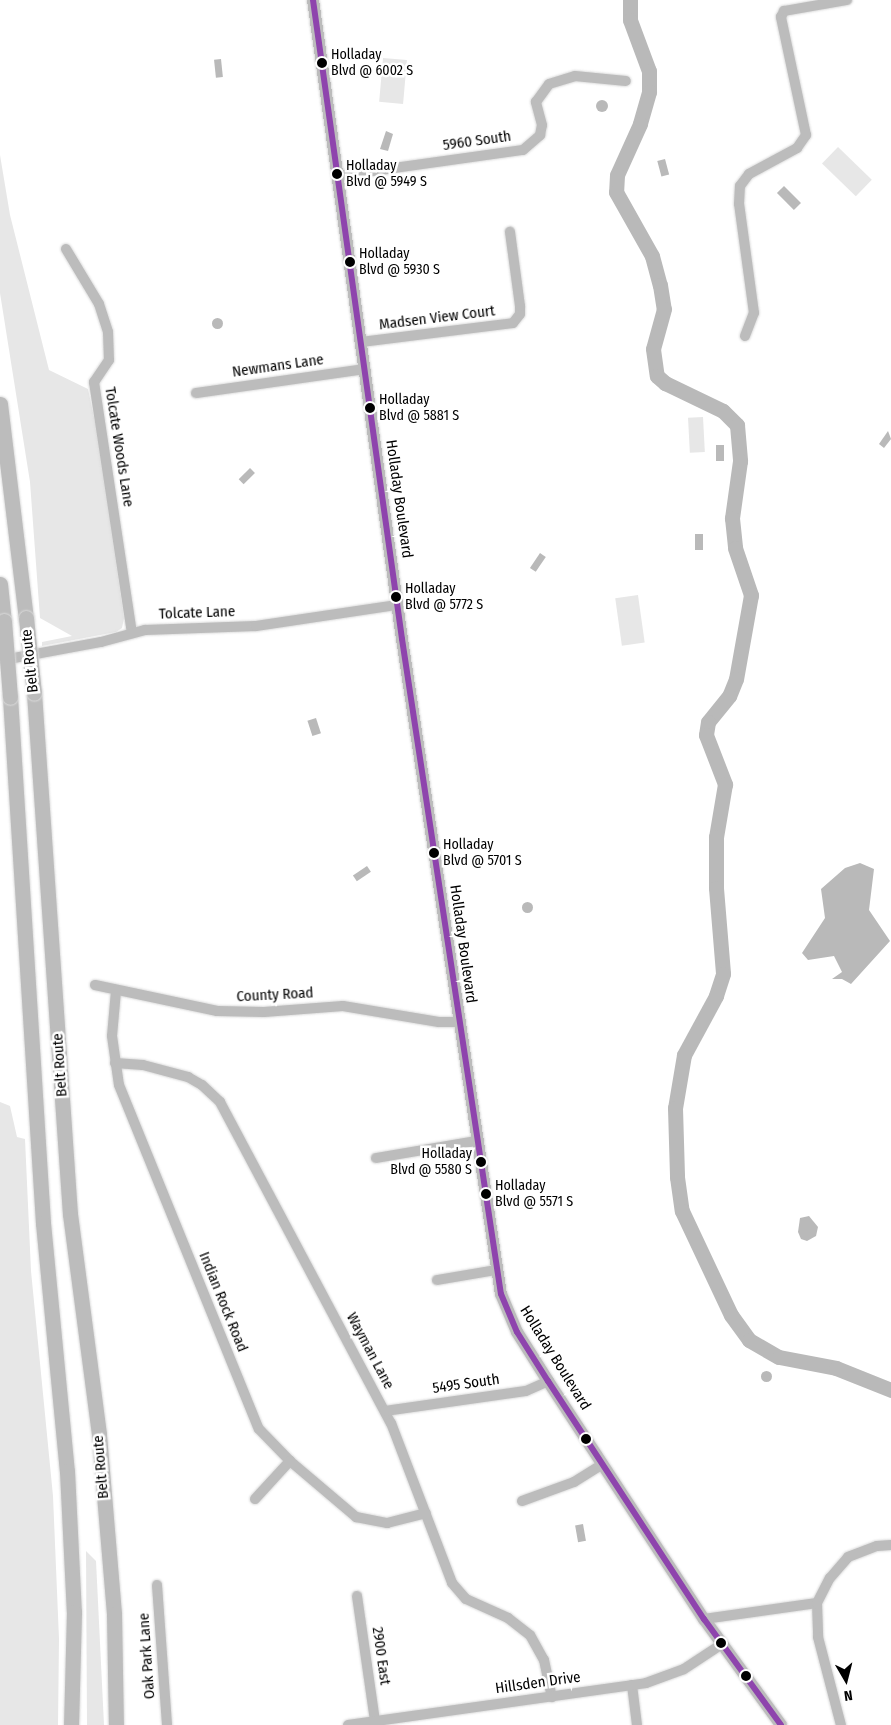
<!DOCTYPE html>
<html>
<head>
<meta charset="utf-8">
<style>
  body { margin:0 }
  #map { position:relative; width:891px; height:1725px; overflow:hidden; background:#fff; font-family:"Fira Sans Condensed",sans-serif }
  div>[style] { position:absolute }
  .green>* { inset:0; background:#e7e7e7; transform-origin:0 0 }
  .water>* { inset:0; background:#b9b9b9; transform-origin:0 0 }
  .round { border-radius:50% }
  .river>* { height:15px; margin:-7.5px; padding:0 7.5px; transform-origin:7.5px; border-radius:7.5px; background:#b9b9b9 }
  .roads { filter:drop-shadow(0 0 1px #dbdbdb) drop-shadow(0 0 1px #dbdbdb) }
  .minor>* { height:10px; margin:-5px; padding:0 5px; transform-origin:5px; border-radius:5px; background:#bcbcbc }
  .major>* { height:12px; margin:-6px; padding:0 6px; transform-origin:6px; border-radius:6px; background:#bcbcbc }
  .highway>* { height:15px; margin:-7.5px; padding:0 7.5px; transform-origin:7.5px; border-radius:7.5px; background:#bcbcbc }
  .bridges { filter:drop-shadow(0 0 1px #dbdbdb) drop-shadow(0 0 1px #dbdbdb) }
  .highway-bridge>* { height:15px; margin:-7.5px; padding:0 7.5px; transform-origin:7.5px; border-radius:7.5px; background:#bcbcbc }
  .bus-1>* { height:6px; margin:-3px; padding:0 3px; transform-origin:3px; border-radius:3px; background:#8e44ad }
  .dots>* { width:14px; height:14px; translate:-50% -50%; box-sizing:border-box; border:2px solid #fff; border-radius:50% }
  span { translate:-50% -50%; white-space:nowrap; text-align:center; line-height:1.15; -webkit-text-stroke:5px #fff; paint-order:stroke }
  .bus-label { font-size:14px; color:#000 }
  .left { translate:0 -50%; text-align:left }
  .right { translate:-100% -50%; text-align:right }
  .street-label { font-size:15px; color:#000 }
  .north { position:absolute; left:821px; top:1655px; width:50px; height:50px; -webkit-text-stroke:4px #fff; paint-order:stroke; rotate:172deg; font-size:14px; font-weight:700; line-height:20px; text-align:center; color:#000 }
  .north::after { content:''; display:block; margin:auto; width:18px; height:22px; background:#000; clip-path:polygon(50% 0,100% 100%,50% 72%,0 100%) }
</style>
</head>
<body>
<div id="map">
  <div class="green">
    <div style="left:383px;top:58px;width:24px;height:44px;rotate:5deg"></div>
    <div style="left:838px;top:147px;width:47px;height:23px;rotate:44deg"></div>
    <div style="clip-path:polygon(0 155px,10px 215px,49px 370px,88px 389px,98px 436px,124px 618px,122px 628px,116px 632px,42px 646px,42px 642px,72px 636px,40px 618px,30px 482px,0 293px)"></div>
    <div style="left:703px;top:417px;width:35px;height:15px;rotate:87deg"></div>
    <div style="left:638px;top:595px;width:48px;height:23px;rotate:82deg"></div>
    <div style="clip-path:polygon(0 1102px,10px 1106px,17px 1137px,25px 1139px,31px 1271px,53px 1496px,59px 1639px,58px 1725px,0 1725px)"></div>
    <div style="clip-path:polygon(86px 1551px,96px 1561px,104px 1725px,87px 1725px)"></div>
  </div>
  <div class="water">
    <div style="left:221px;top:59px;width:18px;height:7px;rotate:84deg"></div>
    <div class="round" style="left:596px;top:100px;width:12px;height:12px"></div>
    <div style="clip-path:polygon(386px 131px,393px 134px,388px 151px,380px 149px)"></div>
    <div style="left:665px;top:159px;width:16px;height:8px;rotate:75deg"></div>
    <div style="left:784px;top:186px;width:24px;height:10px;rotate:45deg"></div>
    <div class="round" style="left:211.5px;top:317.5px;width:11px;height:11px"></div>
    <div style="clip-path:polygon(888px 431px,891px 439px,884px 448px,879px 444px)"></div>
    <div style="left:716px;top:445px;width:8px;height:16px"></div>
    <div style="left:250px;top:468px;width:7px;height:16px;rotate:45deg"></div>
    <div style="left:695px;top:534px;width:8px;height:16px"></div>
    <div style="left:540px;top:553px;width:7px;height:18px;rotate:34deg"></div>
    <div style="left:316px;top:718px;width:16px;height:9px;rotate:72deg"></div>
    <div style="clip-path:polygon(860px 863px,874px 869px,869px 910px,890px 941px,851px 984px,842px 979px,832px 979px,842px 972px,834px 956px,808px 960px,802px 953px,825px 918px,821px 889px,845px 868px)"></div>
    <div style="left:367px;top:866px;width:7px;height:17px;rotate:56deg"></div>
    <div class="round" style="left:521.5px;top:901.5px;width:11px;height:11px"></div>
    <div style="clip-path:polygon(809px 1216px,818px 1227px,816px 1236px,807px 1241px,801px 1239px,798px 1232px,800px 1218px)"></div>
    <div class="round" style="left:760.5px;top:1370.5px;width:11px;height:11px"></div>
    <div style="left:583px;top:1524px;width:17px;height:8px;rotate:80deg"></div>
  </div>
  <div class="river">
    <div style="left:630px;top:0;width:20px;rotate:90deg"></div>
    <div style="left:630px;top:20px;width:54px;rotate:69.6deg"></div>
    <div style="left:649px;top:71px;width:21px;rotate:90deg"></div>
    <div style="left:649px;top:92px;width:33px;rotate:106deg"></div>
    <div style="left:640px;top:124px;width:56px;rotate:114.3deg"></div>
    <div style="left:617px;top:175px;width:17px;rotate:93deg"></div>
    <div style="left:616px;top:192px;width:73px;rotate:60.6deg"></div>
    <div style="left:652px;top:256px;width:30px;rotate:75deg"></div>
    <div style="left:660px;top:285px;width:24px;rotate:81deg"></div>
    <div style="left:664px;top:309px;width:41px;rotate:105.4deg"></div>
    <div style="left:653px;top:349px;width:27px;rotate:82deg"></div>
    <div style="left:657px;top:376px;width:11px;rotate:41deg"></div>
    <div style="left:665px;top:383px;width:64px;rotate:25.8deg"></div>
    <div style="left:723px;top:411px;width:20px;rotate:45deg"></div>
    <div style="left:737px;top:425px;width:36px;rotate:85deg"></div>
    <div style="left:740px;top:461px;width:58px;rotate:98deg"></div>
    <div style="left:732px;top:518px;width:30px;rotate:84deg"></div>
    <div style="left:735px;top:548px;width:50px;rotate:71.2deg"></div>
    <div style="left:751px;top:595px;width:85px;rotate:100.1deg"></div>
    <div style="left:736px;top:679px;width:18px;rotate:112deg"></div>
    <div style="left:729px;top:696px;width:33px;rotate:129deg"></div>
    <div style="left:708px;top:722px;width:13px;rotate:99deg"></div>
    <div style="left:706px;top:735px;width:53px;rotate:68.8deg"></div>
    <div style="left:725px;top:784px;width:54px;rotate:99.6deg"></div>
    <div style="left:716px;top:837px;width:51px;rotate:90deg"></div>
    <div style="left:716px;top:888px;width:86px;rotate:85.3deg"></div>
    <div style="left:723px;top:974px;width:23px;rotate:108deg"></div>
    <div style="left:716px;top:996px;width:67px;rotate:118.5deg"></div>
    <div style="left:684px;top:1055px;width:54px;rotate:99.6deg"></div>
    <div style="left:675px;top:1108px;width:69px;rotate:88.3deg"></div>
    <div style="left:677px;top:1177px;width:34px;rotate:82deg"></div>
    <div style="left:682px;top:1211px;width:115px;rotate:64.8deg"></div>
    <div style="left:731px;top:1315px;width:31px;rotate:54deg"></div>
    <div style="left:749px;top:1340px;width:34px;rotate:30deg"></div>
    <div style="left:779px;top:1357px;width:58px;rotate:10.9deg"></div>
    <div style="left:836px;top:1368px;width:59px;rotate:21.8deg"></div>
  </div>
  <div class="roads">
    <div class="minor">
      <div style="left:337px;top:176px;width:188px;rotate:-8deg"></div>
      <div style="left:523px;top:150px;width:23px;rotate:-41deg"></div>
      <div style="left:540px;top:135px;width:10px;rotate:-79deg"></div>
      <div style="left:542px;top:125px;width:24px;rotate:-105deg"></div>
      <div style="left:536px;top:102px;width:22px;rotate:-54deg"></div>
      <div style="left:549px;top:84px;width:27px;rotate:-17deg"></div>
      <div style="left:575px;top:76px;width:51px;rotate:5.6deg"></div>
      <div style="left:66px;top:249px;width:64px;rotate:59deg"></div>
      <div style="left:99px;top:304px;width:29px;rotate:72deg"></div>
      <div style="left:108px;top:332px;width:28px;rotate:88deg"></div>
      <div style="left:109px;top:360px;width:27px;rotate:124deg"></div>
      <div style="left:94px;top:382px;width:254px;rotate:81.4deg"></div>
      <div style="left:745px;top:336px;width:25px;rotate:-69deg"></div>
      <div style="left:754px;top:313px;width:110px;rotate:-97.8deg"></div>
      <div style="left:739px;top:204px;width:18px;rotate:-87deg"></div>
      <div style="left:740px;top:186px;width:15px;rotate:-53deg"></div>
      <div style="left:749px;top:174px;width:55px;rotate:-28.4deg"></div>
      <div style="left:797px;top:148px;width:16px;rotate:-55deg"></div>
      <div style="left:806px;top:135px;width:121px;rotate:-102deg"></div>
      <div style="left:781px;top:17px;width:7px;rotate:-63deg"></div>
      <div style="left:784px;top:11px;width:64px;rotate:-9.9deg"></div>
      <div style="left:361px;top:342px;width:153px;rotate:-7.1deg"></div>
      <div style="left:513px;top:323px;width:11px;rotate:-52deg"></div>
      <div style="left:520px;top:314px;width:8px;rotate:-90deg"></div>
      <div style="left:520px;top:306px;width:75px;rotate:-97.7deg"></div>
      <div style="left:196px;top:393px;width:171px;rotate:-8.1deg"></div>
      <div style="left:3px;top:660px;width:100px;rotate:-10.4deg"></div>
      <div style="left:101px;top:642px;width:46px;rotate:-15.3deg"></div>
      <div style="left:145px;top:630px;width:111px;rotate:-2.1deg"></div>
      <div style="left:256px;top:626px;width:143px;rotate:-8.5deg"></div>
      <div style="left:95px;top:985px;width:125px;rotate:12deg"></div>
      <div style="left:217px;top:1011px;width:47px;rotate:1.2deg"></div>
      <div style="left:264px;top:1012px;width:79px;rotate:-4.3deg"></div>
      <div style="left:343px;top:1006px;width:97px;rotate:9.5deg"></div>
      <div style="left:439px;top:1022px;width:19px"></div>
      <div style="left:116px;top:991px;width:45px;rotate:95.1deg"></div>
      <div style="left:112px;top:1036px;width:49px;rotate:81.9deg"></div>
      <div style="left:119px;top:1085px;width:371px;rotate:67.9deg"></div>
      <div style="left:259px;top:1429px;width:45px;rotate:45.9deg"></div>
      <div style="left:290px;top:1461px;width:87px;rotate:40.3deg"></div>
      <div style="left:356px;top:1517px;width:32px;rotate:11deg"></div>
      <div style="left:387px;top:1523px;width:40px;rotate:-14.4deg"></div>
      <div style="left:115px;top:1063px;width:28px;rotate:4deg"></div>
      <div style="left:143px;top:1065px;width:47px;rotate:14.9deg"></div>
      <div style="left:188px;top:1077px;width:16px;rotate:30deg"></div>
      <div style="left:202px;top:1085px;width:25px;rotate:43deg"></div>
      <div style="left:220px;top:1102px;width:364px;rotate:62deg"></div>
      <div style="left:391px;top:1423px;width:171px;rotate:69.1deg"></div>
      <div style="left:452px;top:1583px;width:21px;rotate:49deg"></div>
      <div style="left:466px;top:1599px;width:46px;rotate:24.3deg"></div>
      <div style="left:508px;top:1618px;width:28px;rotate:38deg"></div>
      <div style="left:530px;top:1635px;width:29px;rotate:61deg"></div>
      <div style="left:544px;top:1660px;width:38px;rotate:78deg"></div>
      <div style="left:376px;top:1158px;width:100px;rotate:-9.7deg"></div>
      <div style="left:437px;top:1280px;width:60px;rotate:-9.6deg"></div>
      <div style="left:385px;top:1411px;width:142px;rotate:-8.1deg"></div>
      <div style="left:526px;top:1391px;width:24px;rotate:-24deg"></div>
      <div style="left:255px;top:1499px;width:52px;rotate:-47.4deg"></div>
      <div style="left:522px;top:1501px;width:55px;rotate:-20.1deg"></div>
      <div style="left:574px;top:1482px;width:34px;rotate:-32deg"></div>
      <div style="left:157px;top:1585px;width:140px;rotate:85.9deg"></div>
      <div style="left:357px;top:1596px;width:126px;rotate:81.8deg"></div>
      <div style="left:817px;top:1603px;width:34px;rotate:88deg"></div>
      <div style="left:818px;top:1637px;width:91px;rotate:75.4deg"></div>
      <div style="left:704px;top:1619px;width:114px;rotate:-8.1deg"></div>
      <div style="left:817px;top:1603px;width:28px;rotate:-63deg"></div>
      <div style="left:830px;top:1578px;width:28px;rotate:-49deg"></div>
      <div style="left:848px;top:1557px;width:31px;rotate:-21deg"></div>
      <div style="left:877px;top:1546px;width:14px;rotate:-4deg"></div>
      <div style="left:632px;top:1685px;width:40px;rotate:82.9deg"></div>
      <div style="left:348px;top:1725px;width:301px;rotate:-8deg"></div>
      <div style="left:646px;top:1683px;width:40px;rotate:-20.2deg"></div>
      <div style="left:684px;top:1669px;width:45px;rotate:-33.3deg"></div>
    </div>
    <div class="major">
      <div style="left:313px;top:0;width:645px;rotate:82.07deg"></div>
      <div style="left:402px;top:639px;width:662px;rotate:81.41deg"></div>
      <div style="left:501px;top:1294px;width:41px;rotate:67.2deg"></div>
      <div style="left:517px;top:1332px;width:58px;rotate:57.7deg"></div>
      <div style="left:548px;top:1381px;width:285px;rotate:56.8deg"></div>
      <div style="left:704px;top:1619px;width:131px;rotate:54deg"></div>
    </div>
    <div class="highway">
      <div style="left:0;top:404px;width:216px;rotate:83.1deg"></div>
      <div style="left:0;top:584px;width:37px;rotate:84deg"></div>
      <div style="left:34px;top:693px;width:522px;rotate:86.05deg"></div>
      <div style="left:70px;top:1214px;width:223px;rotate:82.5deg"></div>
      <div style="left:99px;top:1435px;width:180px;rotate:85.2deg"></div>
      <div style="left:114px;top:1614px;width:111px;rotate:89deg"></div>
      <div style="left:10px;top:697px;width:527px;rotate:86.41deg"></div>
      <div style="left:43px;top:1223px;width:249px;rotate:84.5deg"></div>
      <div style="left:67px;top:1471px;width:141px;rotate:87.2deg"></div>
      <div style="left:74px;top:1612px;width:113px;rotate:91.5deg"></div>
    </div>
  </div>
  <div class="bridges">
    <div class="highway-bridge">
      <div style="left:26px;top:618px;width:75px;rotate:83.9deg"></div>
      <div style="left:4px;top:621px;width:76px;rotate:85.5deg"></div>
    </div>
  </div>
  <div class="bus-1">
    <div style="left:313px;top:0;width:645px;rotate:82.07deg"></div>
    <div style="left:402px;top:639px;width:662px;rotate:81.41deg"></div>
    <div style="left:501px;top:1294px;width:41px;rotate:67.2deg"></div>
    <div style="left:517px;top:1332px;width:58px;rotate:57.7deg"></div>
    <div style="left:548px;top:1381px;width:285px;rotate:56.8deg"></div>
    <div style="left:704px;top:1619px;width:131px;rotate:54deg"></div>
  </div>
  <div class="dots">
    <div style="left:322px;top:63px;background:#000"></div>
    <div style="left:337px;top:174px;background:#000"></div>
    <div style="left:350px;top:262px;background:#000"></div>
    <div style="left:370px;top:408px;background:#000"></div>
    <div style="left:396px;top:597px;background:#000"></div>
    <div style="left:434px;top:853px;background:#000"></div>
    <div style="left:481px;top:1162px;background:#000"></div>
    <div style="left:486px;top:1194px;background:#000"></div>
    <div style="left:586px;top:1439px;background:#000"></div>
    <div style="left:721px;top:1643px;background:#000"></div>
    <div style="left:746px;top:1676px;background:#000"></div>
  </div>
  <div class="bus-label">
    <span class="left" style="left:331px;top:63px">Holladay<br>Blvd @ 6002 S</span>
    <span class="left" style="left:346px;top:174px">Holladay<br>Blvd @ 5949 S</span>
    <span class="left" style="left:359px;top:262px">Holladay<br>Blvd @ 5930 S</span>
    <span class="left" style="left:379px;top:408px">Holladay<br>Blvd @ 5881 S</span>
    <span class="left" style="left:405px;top:597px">Holladay<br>Blvd @ 5772 S</span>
    <span class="left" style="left:443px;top:853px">Holladay<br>Blvd @ 5701 S</span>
    <span class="right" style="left:472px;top:1162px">Holladay<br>Blvd @ 5580 S</span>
    <span class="left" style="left:495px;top:1194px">Holladay<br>Blvd @ 5571 S</span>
  </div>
  <div class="street-label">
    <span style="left:477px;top:141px;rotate:-8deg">5960 South</span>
    <span style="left:437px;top:318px;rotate:-7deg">Madsen View Court</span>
    <span style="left:278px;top:366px;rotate:-8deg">Newmans Lane</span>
    <span style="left:119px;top:447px;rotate:81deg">Tolcate Woods Lane</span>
    <span style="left:399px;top:499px;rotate:82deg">Holladay Boulevard</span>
    <span style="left:197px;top:613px;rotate:-2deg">Tolcate Lane</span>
    <span style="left:30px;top:661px;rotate:-96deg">Belt Route</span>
    <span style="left:463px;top:944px;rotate:82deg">Holladay Boulevard</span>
    <span style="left:275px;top:995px;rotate:-3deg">County Road</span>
    <span style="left:60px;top:1065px;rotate:-94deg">Belt Route</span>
    <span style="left:223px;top:1302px;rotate:68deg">Indian Rock Road</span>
    <span style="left:370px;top:1351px;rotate:62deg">Wayman Lane</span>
    <span style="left:555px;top:1358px;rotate:58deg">Holladay Boulevard</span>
    <span style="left:466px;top:1384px;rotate:-8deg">5495 South</span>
    <span style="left:101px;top:1467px;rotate:-95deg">Belt Route</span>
    <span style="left:147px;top:1656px;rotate:-94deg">Oak Park Lane</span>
    <span style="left:381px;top:1656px;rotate:82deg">2900 East</span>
    <span style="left:538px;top:1683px;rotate:-8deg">Hillsden Drive</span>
  </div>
  <div class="north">N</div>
</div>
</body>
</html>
